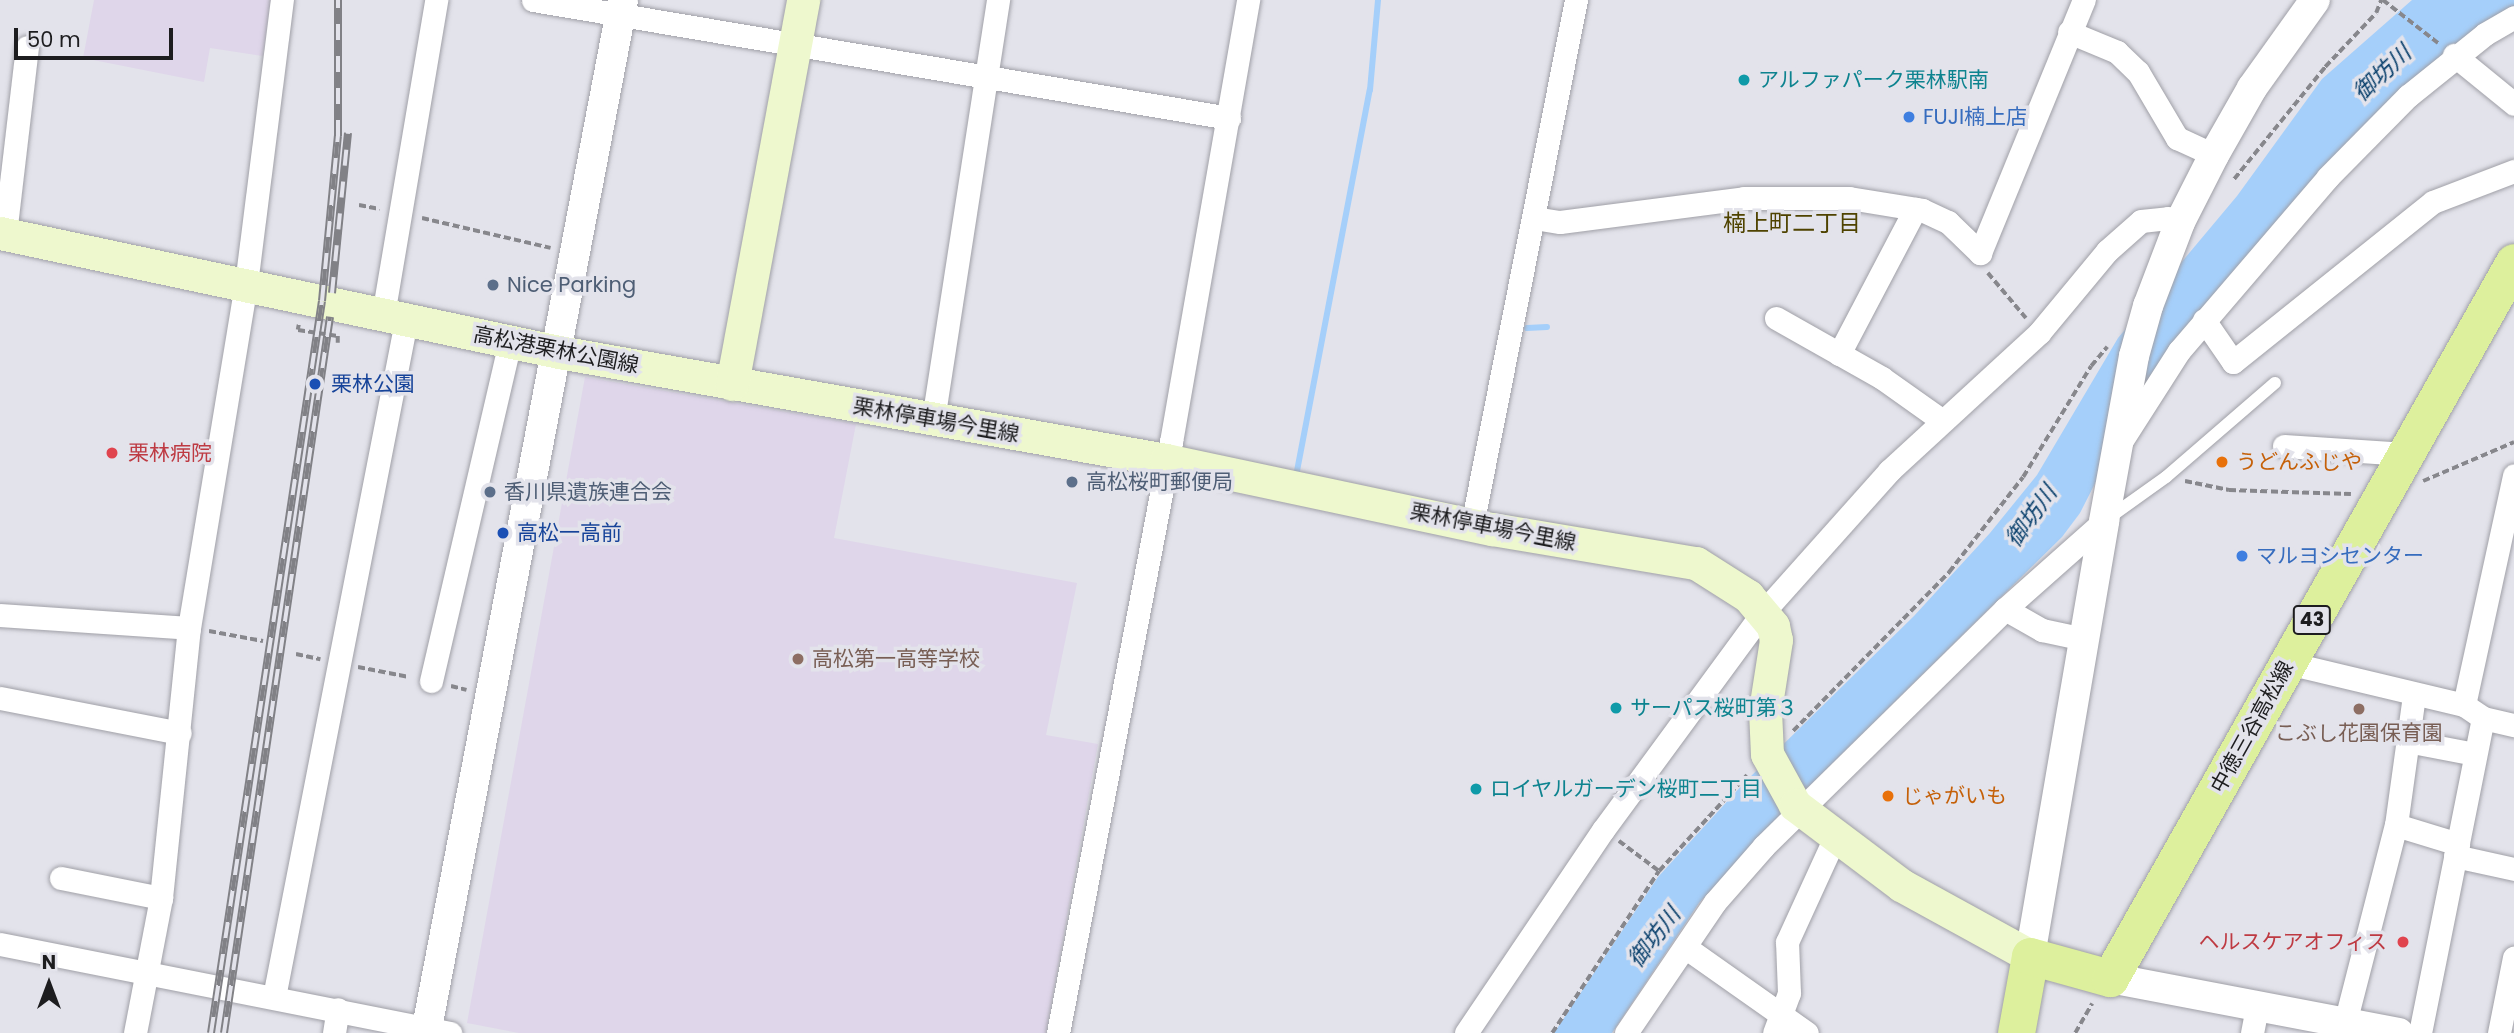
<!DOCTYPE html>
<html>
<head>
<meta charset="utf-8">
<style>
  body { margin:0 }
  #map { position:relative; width:2514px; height:1033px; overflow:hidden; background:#e3e3eb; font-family:Poppins,"Noto Sans JP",sans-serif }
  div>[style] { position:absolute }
  .education>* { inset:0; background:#dfd6ea }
  .water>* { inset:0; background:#a5cffa }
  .stream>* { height:6px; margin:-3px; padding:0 3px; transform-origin:3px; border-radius:3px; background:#a5cffa }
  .path>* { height:3.5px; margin-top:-1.75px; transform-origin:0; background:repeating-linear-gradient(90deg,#87878c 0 7px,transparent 0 10.5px) }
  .roads { filter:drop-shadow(0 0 2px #a0a0a7) drop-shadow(0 0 2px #a0a0a7) }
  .service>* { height:12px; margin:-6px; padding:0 6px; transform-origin:6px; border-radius:6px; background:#fff }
  .minor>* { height:23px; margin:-11.5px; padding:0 11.5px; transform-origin:11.5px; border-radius:11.5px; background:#fff }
  .tertiary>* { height:30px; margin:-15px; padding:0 15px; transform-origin:15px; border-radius:15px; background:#fff }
  .secondary>* { height:33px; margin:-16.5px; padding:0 16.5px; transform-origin:16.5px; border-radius:16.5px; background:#eef8ce }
  .primary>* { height:37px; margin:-18.5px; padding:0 18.5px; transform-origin:18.5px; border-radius:18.5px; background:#ddf09d }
  .rail>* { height:8px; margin-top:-4px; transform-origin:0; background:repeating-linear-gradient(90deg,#e3e3eb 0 16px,#818186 0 32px); box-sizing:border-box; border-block:2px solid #818186 }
  .dots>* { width:19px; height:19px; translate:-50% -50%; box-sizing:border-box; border:4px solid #e3e3eb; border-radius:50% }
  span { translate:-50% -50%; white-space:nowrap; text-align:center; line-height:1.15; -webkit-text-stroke:7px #e3e3eb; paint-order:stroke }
  .shield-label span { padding:2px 5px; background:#e3e3eb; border:2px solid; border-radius:5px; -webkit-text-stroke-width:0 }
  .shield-label { font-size:19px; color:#1d1d1f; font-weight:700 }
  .culture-label { font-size:21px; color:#0d838f }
  .left { translate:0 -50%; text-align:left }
  .shop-label { font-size:21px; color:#366cbe }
  .service-label { font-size:21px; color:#4e5e75 }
  .street-label { font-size:21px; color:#1d1d1f }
  .transit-label { font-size:21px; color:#164399 }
  .health-label { font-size:21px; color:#be3a42 }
  .right { translate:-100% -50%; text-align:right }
  .food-label { font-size:21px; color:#c56008 }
  .education-label { font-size:21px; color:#785e54 }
  .water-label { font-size:23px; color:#0b416d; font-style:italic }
  .neighbourhood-label { font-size:23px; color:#4f4300 }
  .north { position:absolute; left:14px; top:949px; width:70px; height:70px; -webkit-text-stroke:5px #e3e3eb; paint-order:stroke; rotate:0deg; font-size:19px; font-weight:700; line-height:28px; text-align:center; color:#1d1d1f }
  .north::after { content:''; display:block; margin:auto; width:24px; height:32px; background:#1d1d1f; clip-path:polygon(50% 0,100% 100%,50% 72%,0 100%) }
  .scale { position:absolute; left:14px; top:28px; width:159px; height:32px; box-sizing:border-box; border:4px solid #1d1d1f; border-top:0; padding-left:9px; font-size:21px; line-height:24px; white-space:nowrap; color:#1d1d1f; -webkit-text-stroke:5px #e3e3eb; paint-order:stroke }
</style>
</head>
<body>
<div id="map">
  <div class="education">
    <div style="clip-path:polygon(94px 0,271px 0,263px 56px,210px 48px,204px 82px,83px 58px)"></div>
    <div style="clip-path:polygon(585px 377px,856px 424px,834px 538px,1077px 583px,1046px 735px,1098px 744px,1046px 1033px,519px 1033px,467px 1023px)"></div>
  </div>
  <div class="water">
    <div style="clip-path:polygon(2412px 0,2514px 0,2514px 6px,2422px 73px,2116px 442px,2080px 513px,2062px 537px,1777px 818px,1699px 903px,1612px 1033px,1554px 1033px,1658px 877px,1744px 783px,1914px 616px,1990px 533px,2037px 475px,2118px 338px,2237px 196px,2322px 79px)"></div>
  </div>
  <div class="stream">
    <div style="left:1527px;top:328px;width:20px;rotate:-3deg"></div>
    <div style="left:1297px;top:471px;width:388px;rotate:-79.2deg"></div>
    <div style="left:1370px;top:90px;width:90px;rotate:-84.9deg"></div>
  </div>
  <div class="path">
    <div style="left:2383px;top:0;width:70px;rotate:38deg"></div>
    <div style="left:2234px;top:179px;width:144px;rotate:-50.9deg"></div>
    <div style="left:2325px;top:67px;width:74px;rotate:-46.6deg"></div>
    <div style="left:2376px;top:13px;width:14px;rotate:-69deg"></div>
    <div style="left:359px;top:205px;width:21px;rotate:11deg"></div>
    <div style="left:422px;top:218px;width:132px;rotate:13.1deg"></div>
    <div style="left:1988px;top:273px;width:59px;rotate:49.8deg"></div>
    <div style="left:299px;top:325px;width:5px;rotate:101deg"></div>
    <div style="left:298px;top:330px;width:40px;rotate:8.5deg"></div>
    <div style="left:338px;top:336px;width:7px;rotate:90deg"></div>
    <div style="left:2185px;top:481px;width:45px;rotate:11.6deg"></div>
    <div style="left:2229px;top:490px;width:122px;rotate:1.9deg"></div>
    <div style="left:2423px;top:481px;width:99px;rotate:-23.2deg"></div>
    <div style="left:209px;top:631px;width:55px;rotate:10.5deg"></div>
    <div style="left:296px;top:654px;width:25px;rotate:12deg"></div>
    <div style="left:358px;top:667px;width:52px;rotate:11.1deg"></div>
    <div style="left:451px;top:686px;width:16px;rotate:14deg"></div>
    <div style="left:1793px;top:731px;width:223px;rotate:-45.5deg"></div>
    <div style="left:1949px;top:572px;width:120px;rotate:-52.1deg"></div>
    <div style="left:2023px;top:477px;width:130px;rotate:-58.5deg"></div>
    <div style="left:2091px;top:366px;width:25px;rotate:-50deg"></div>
    <div style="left:1619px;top:841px;width:50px;rotate:36.9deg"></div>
    <div style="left:1552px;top:1033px;width:194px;rotate:-56.6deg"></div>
    <div style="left:1659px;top:871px;width:130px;rotate:-47.5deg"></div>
    <div style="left:2075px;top:1033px;width:34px;rotate:-60deg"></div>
  </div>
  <div class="roads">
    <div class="service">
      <div style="left:2110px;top:517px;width:69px;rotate:-35.5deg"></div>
      <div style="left:2166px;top:477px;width:144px;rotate:-40.8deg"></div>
    </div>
    <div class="minor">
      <div style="left:533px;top:0;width:706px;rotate:9.62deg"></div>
      <div style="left:2069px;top:32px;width:52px;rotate:22.6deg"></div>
      <div style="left:2117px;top:52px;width:29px;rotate:44deg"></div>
      <div style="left:2138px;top:72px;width:77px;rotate:59.4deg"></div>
      <div style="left:2177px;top:138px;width:41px;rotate:24.7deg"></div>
      <div style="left:2454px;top:55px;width:77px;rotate:39.2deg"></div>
      <div style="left:1534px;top:218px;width:26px;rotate:9deg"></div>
      <div style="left:1560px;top:222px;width:186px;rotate:-7.4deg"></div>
      <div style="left:1744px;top:198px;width:105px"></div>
      <div style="left:1849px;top:198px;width:74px;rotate:9.3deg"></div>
      <div style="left:1922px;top:210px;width:29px;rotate:25deg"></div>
      <div style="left:1948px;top:222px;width:45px;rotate:44.1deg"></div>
      <div style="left:1980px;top:253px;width:274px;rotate:-67.7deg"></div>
      <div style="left:5px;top:234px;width:188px;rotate:-83.3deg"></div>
      <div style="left:383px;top:315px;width:319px;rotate:-80.4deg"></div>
      <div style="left:1776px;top:318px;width:122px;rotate:29.5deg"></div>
      <div style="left:1882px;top:378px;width:72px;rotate:35.4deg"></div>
      <div style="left:2204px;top:320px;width:51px;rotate:55.4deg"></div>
      <div style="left:2233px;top:362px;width:256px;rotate:-38.7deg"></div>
      <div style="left:2433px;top:202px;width:87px;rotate:-20.9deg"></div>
      <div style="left:1839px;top:354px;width:164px;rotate:-62.3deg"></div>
      <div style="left:933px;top:420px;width:425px;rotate:-81.2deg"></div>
      <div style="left:2122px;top:440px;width:106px;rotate:-57.4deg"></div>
      <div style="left:2179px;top:351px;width:229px;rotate:-49.4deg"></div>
      <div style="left:2328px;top:177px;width:114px;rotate:-45.4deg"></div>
      <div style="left:2408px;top:96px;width:99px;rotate:-38.8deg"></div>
      <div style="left:2485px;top:34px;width:34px;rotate:-30deg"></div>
      <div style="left:2284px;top:446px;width:122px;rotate:3.8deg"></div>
      <div style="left:1472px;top:525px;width:535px;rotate:-78.8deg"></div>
      <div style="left:2005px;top:609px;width:43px;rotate:29.6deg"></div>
      <div style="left:2042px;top:630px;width:43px;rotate:12.1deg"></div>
      <div style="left:0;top:615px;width:189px;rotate:3.9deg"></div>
      <div style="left:2288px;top:663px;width:181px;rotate:13.4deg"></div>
      <div style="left:2464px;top:705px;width:23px;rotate:34deg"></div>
      <div style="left:2483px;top:718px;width:32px;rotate:13deg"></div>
      <div style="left:431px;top:681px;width:348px;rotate:-76.9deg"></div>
      <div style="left:0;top:698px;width:183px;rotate:11deg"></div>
      <div style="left:2464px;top:705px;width:235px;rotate:-77.7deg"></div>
      <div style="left:2407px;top:741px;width:69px;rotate:10.8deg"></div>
      <div style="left:2396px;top:825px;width:65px;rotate:17deg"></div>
      <div style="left:2455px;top:856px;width:60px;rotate:12.4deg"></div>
      <div style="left:61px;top:878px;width:102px;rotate:11.3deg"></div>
      <div style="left:0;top:944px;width:459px;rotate:11.2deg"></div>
      <div style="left:1685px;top:947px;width:149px;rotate:35.2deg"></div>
      <div style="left:274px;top:997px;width:689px;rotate:-78.95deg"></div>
      <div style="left:2345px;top:1023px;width:204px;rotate:-75.6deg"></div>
      <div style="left:2396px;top:825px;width:131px;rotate:-82.1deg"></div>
      <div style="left:135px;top:1033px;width:137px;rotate:-79.1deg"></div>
      <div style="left:161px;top:898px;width:271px;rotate:-84.1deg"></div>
      <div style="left:189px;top:628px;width:349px;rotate:-80.6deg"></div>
      <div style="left:246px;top:284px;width:286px;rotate:-82.8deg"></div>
      <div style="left:334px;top:1033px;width:24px;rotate:-81deg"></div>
      <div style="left:1058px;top:1033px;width:602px;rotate:-79.18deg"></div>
      <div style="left:1171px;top:442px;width:449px;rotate:-80.1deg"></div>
      <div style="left:1466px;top:1033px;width:245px;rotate:-56deg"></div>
      <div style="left:1603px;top:830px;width:272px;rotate:-53.7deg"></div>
      <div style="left:1764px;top:611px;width:188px;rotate:-48.2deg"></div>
      <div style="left:1889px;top:471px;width:204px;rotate:-42.6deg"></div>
      <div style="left:2039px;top:333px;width:107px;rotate:-50.3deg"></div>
      <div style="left:2107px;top:251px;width:45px;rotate:-41.4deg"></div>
      <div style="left:2141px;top:221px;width:27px;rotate:-6deg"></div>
      <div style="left:2168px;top:218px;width:13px;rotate:18deg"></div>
      <div style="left:1626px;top:1033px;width:158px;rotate:-55.8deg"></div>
      <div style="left:1715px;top:902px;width:74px;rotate:-48.8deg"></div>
      <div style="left:1764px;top:846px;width:338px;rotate:-44.5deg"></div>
      <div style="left:2005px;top:609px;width:132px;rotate:-41.6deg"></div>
      <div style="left:1774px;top:1033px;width:43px;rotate:-69.4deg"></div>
      <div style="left:1789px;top:993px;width:51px;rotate:-92.2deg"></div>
      <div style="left:1787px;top:942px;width:115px;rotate:-65.4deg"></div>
      <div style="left:2252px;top:1033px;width:26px;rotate:-79deg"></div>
      <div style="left:2420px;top:1033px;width:321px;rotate:-78.7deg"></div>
      <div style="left:2499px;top:1033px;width:77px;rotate:-78.8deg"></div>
    </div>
    <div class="tertiary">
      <div style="left:2030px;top:956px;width:441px;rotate:-80.3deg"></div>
      <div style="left:2104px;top:521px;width:168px;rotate:-79.7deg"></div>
      <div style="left:2134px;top:356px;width:52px;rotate:-74.4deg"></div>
      <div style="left:2148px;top:306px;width:90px;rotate:-69.1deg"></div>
      <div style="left:2180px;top:222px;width:75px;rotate:-63.1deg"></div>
      <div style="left:2214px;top:155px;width:77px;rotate:-60.4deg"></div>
      <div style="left:2252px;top:88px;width:108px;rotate:-54.4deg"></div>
      <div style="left:2110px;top:978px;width:294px;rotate:10.8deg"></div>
      <div style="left:426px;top:1033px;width:1052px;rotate:-79.2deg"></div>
    </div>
    <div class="secondary">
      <div style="left:0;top:233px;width:572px;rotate:12.02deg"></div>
      <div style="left:559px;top:352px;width:617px;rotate:10.09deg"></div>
      <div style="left:1166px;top:460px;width:333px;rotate:12deg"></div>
      <div style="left:1492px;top:529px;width:207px;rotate:9.5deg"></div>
      <div style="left:1696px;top:563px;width:62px;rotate:32.4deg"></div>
      <div style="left:1748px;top:596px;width:39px;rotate:50deg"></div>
      <div style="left:1773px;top:626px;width:14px;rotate:78deg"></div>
      <div style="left:1776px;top:640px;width:71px;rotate:98.9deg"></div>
      <div style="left:1765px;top:710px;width:44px;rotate:87.4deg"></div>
      <div style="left:1767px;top:754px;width:58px;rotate:61.2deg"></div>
      <div style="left:1795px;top:805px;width:133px;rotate:37deg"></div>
      <div style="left:1901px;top:885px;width:147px;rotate:28.8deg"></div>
      <div style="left:732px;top:384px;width:391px;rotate:-79.5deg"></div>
    </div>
    <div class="primary">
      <div style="left:2016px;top:1033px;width:78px;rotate:-79.7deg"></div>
      <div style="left:2030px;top:956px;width:83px;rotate:15.4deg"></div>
      <div style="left:2110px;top:978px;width:822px;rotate:-60.57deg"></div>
    </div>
  </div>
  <div class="rail">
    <div style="left:332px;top:293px;width:161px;rotate:-84.3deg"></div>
    <div style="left:211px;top:1033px;width:740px;rotate:-81.38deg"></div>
    <div style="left:322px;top:301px;width:166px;rotate:-84.5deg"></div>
    <div style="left:338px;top:136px;width:136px;rotate:-90deg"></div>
    <div style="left:224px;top:1033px;width:724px;rotate:-81.58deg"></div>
  </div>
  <div class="dots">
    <div style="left:1744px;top:80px;background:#0f9aa8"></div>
    <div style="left:1909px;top:117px;background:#3f7fe0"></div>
    <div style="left:493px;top:285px;background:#5c6f8a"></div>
    <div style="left:315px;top:384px;background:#1a4fb4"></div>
    <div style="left:112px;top:453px;background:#e0444e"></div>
    <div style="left:2222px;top:462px;background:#e8710a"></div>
    <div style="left:1072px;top:482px;background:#5c6f8a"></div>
    <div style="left:490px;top:492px;background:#5c6f8a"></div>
    <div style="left:503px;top:533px;background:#1a4fb4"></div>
    <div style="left:2242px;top:556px;background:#3f7fe0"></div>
    <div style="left:798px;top:659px;background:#8d6e63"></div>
    <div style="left:1616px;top:708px;background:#0f9aa8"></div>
    <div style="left:2359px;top:709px;background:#8d6e63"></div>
    <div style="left:1476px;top:789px;background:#0f9aa8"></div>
    <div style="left:1888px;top:796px;background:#e8710a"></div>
    <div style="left:2403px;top:942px;background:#e0444e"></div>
  </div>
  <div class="shield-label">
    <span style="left:2312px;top:620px">43</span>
  </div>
  <div class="culture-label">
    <span class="left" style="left:1758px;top:80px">アルファパーク栗林駅南</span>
    <span class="left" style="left:1630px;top:708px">サーパス桜町第３</span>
    <span class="left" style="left:1490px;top:789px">ロイヤルガーデン桜町二丁目</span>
  </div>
  <div class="shop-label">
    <span class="left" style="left:1923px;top:117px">FUJI楠上店</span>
    <span class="left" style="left:2256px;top:556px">マルヨシセンター</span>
  </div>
  <div class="service-label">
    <span class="left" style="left:507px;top:285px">Nice Parking</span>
    <span class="left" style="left:1086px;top:482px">高松桜町郵便局</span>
    <span class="left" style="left:504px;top:492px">香川県遺族連合会</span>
  </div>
  <div class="street-label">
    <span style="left:556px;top:350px;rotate:11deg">高松港栗林公園線</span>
    <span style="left:936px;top:420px;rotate:10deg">栗林停車場今里線</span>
    <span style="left:1493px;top:527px;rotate:11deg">栗林停車場今里線</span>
    <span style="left:2252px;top:727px;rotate:-61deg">中徳三谷高松線</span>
  </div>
  <div class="transit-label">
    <span class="left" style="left:331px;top:384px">栗林公園</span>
    <span class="left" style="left:517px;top:533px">高松一高前</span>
  </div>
  <div class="health-label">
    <span class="left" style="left:128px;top:453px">栗林病院</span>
    <span class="right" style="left:2387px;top:942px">ヘルスケアオフィス</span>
  </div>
  <div class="food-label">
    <span class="left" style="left:2236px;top:462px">うどんふじや</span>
    <span class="left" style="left:1902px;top:796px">じゃがいも</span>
  </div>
  <div class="education-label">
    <span class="left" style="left:812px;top:659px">高松第一高等学校</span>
    <span style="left:2359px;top:733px">こぶし花園保育園</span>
  </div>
  <div class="water-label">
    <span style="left:2382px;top:73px;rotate:-43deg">御坊川</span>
    <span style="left:2031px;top:516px;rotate:-54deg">御坊川</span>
    <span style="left:1654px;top:937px;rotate:-52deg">御坊川</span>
  </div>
  <div class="neighbourhood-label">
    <span style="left:1792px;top:223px">楠上町二丁目</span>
  </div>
  <div class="north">N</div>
  <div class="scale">50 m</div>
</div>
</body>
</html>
